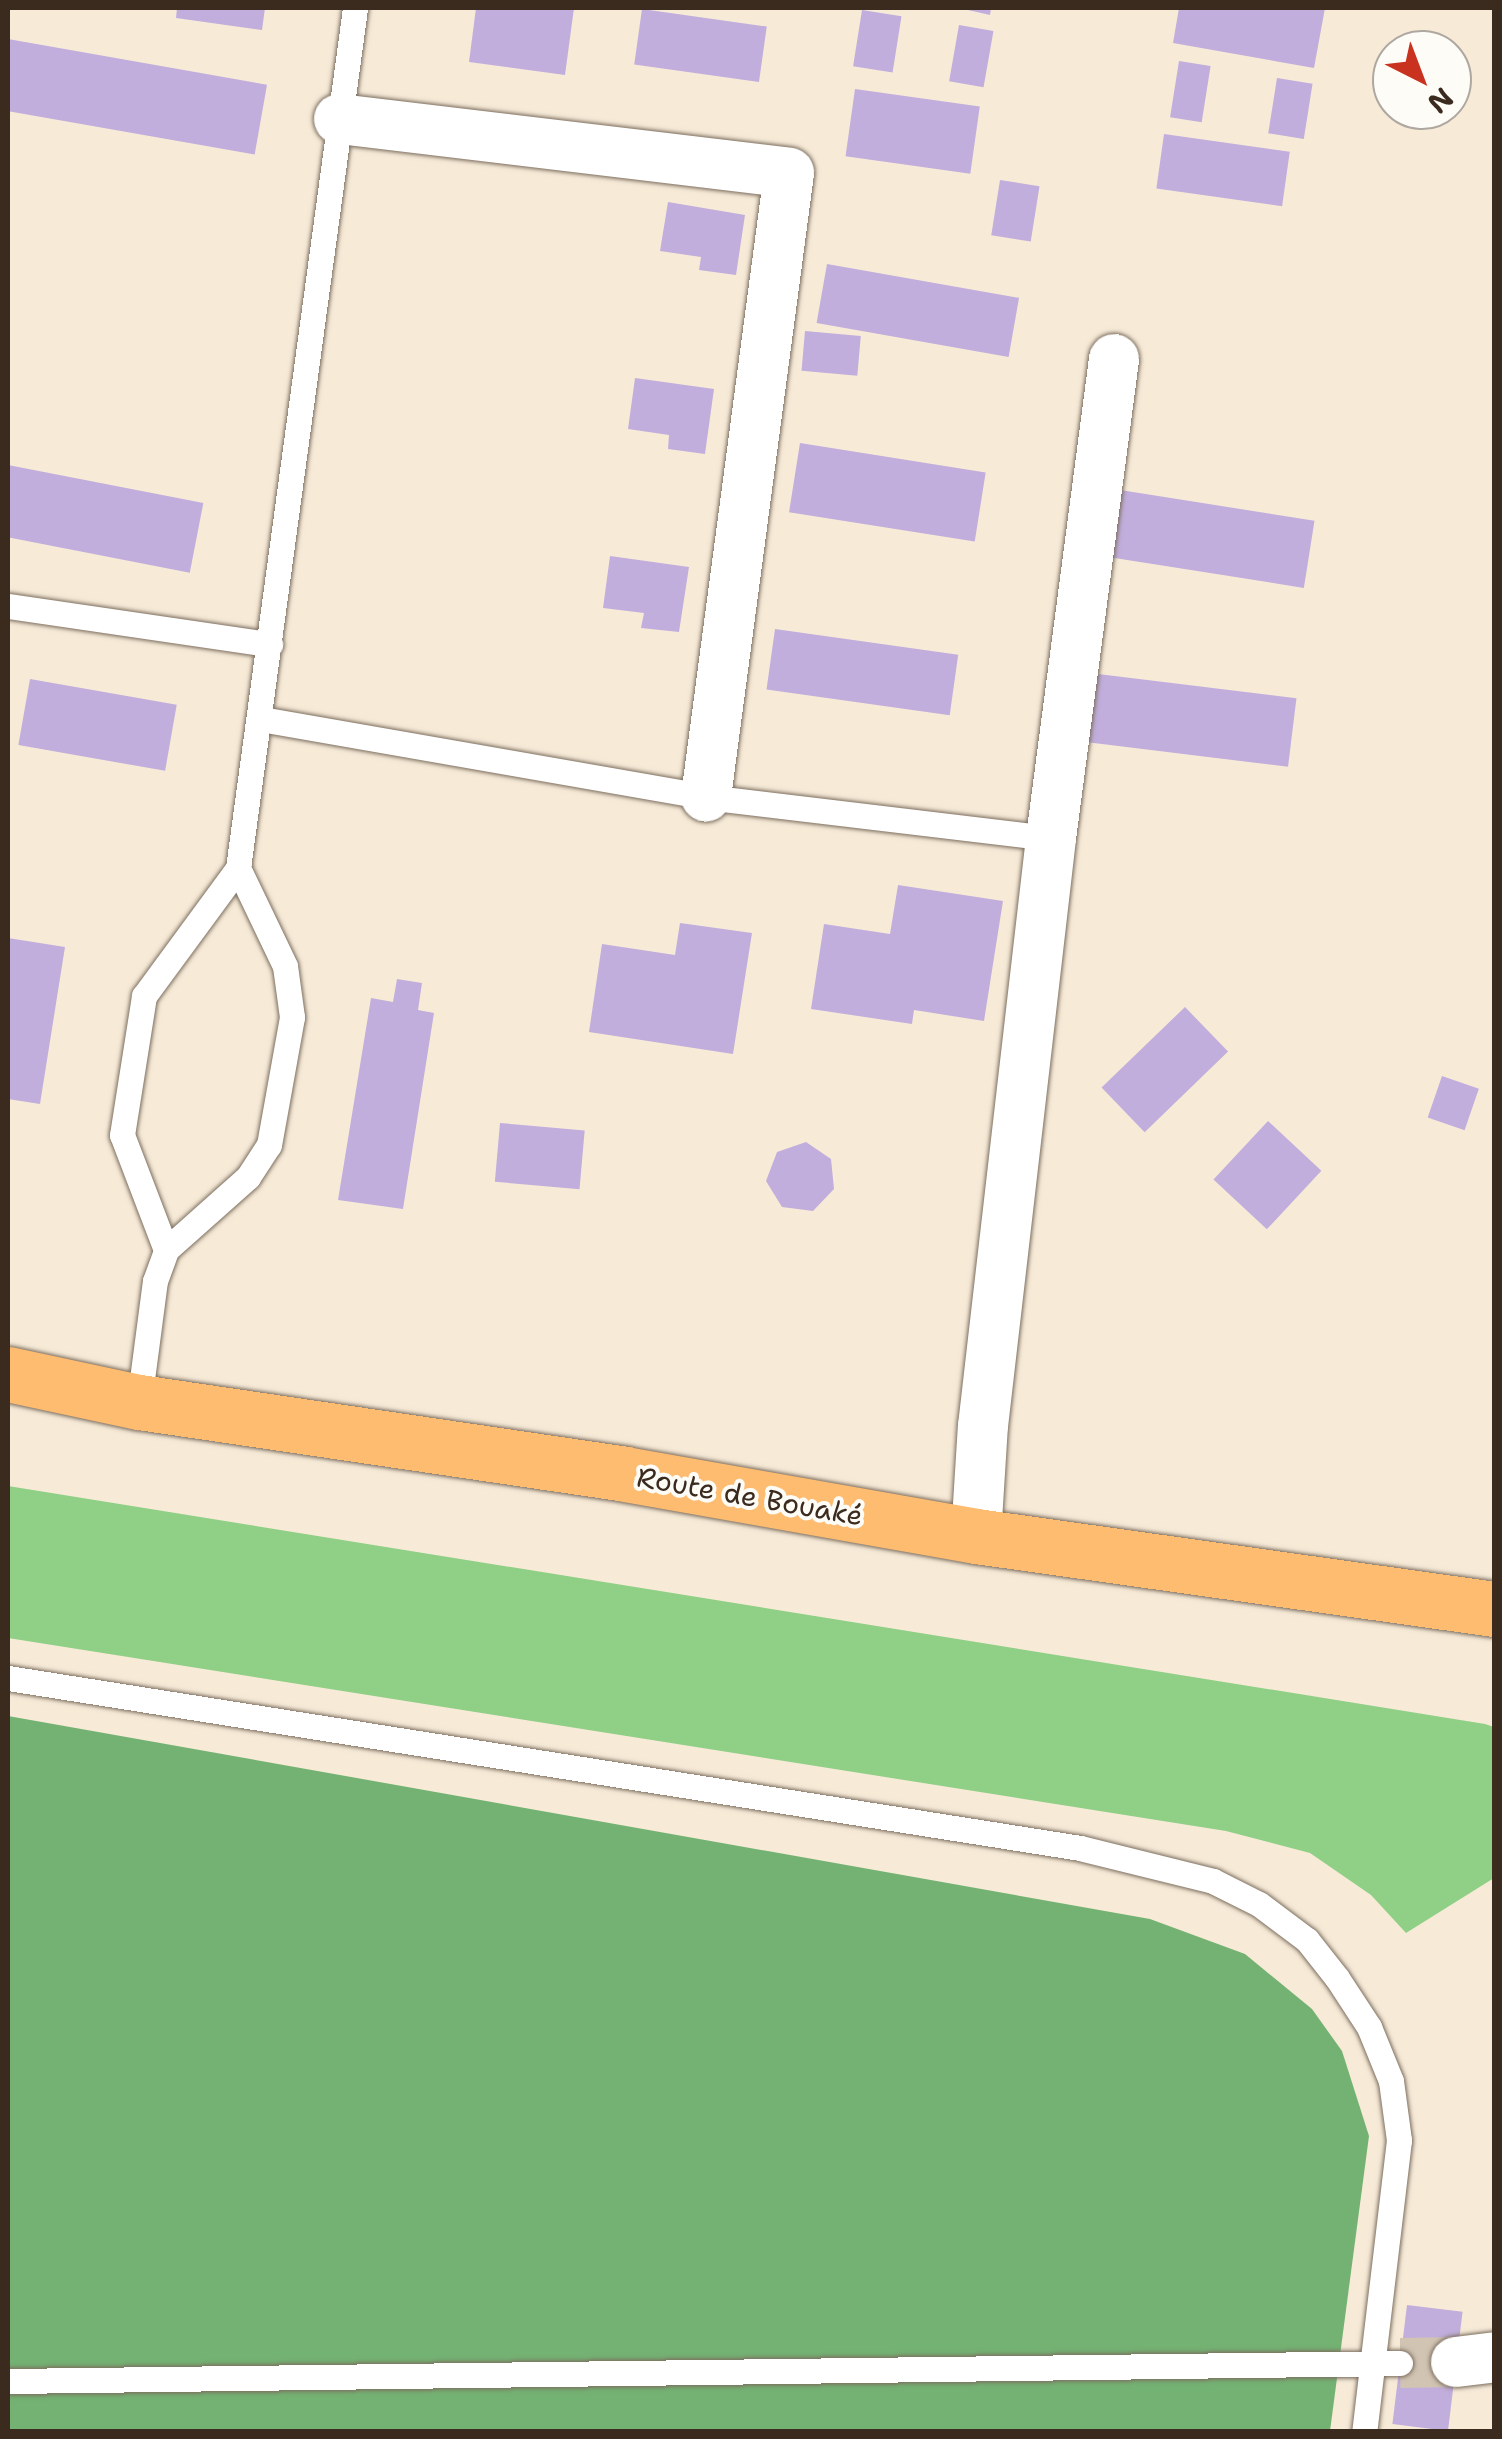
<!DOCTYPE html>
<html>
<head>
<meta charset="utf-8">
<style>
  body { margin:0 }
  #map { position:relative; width:1502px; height:2439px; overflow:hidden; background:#f7ebd8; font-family:"Shantell Sans",sans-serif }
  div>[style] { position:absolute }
  .green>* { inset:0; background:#90cf86 }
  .forest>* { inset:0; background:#74b273 }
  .building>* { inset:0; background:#c1aedc; transform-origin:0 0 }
  .minor-tunnel>* { height:50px; margin-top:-25px; transform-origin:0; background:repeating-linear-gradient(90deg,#d1c4b3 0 50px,transparent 0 75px) }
  .roads { filter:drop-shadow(0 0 2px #7d6e5f) drop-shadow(0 0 2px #7d6e5f) }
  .service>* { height:25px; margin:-12.5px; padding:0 12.5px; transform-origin:12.5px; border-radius:12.5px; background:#fff }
  .minor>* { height:50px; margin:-25px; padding:0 25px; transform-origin:25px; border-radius:25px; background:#fff }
  .trunk>* { height:55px; margin:-27.5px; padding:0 27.5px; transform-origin:27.5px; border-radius:27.5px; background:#febc71 }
  span { translate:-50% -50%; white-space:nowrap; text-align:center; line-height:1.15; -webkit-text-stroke:8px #fdfcf7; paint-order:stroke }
  .street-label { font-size:28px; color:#3b2a1e }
  .frame { position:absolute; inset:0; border:10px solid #3b2a1e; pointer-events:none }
  .north { position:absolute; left:1372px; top:30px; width:100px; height:100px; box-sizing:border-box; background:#fdfcf7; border:2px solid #afa8a0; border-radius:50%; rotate:138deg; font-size:28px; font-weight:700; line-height:40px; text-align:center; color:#3b2a1e }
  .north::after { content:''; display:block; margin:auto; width:35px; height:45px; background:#c8321e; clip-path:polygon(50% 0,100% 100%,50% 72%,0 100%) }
</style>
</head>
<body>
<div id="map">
  <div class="green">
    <div style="clip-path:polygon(8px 1486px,1485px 1724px,1494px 1727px,1494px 1878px,1406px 1933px,1371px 1895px,1310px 1853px,1226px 1831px,8px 1638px)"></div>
  </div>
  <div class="forest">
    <div style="clip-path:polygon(8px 1716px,1150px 1919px,1245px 1954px,1312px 2009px,1342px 2051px,1369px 2136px,1330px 2431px,8px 2431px)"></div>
  </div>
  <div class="building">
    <div style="clip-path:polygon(177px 8px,265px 8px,262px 30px,176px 18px)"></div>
    <div style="clip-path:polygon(476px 8px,574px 8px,565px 75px,469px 62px)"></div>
    <div style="clip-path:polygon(959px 8px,991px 8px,990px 15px)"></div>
    <div style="clip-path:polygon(1179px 8px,1325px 8px,1314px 68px,1173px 43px)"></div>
    <div style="left:642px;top:9px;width:126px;height:56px;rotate:8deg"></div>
    <div style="left:862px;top:10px;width:40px;height:57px;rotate:9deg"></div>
    <div style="left:959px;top:25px;width:35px;height:57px;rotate:10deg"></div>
    <div style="left:8px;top:39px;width:263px;height:71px;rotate:10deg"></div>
    <div style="left:1179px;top:61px;width:32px;height:57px;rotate:9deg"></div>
    <div style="left:1277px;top:78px;width:36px;height:56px;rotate:9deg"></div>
    <div style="left:855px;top:89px;width:126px;height:68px;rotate:8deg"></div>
    <div style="left:1164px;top:134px;width:127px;height:55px;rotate:8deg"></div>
    <div style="left:1000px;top:180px;width:40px;height:56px;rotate:9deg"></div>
    <div style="clip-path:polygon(668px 202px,745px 215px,736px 275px,699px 270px,701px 257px,660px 251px)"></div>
    <div style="left:827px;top:264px;width:195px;height:60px;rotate:10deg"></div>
    <div style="left:805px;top:331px;width:56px;height:40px;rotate:5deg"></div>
    <div style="clip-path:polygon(635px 378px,714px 389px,705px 454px,668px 449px,669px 435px,628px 429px)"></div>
    <div style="left:800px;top:443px;width:188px;height:70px;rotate:9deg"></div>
    <div style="left:8px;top:465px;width:199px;height:71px;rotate:11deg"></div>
    <div style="left:1114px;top:489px;width:203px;height:68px;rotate:9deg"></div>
    <div style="clip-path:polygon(610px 556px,689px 567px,679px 632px,641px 628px,644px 613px,603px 608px)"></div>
    <div style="left:775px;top:629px;width:185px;height:61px;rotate:8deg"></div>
    <div style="left:1090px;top:673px;width:208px;height:69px;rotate:7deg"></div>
    <div style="left:30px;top:679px;width:149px;height:67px;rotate:10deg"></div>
    <div style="clip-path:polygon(898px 885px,1003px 901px,984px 1021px,914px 1010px,912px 1024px,811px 1009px,824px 924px,890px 934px)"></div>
    <div style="clip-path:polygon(680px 923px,752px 933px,733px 1054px,589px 1032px,602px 944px,675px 955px)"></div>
    <div style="clip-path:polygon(8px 938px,65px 947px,40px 1104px,8px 1099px)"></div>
    <div style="clip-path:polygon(397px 979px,422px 983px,418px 1010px,434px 1013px,403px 1209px,338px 1200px,371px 998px,393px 1002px)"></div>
    <div style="left:1185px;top:1007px;width:62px;height:116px;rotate:46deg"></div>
    <div style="left:1442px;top:1076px;width:39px;height:44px;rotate:19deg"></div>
    <div style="left:1268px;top:1121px;width:73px;height:80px;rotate:43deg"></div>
    <div style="left:500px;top:1123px;width:85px;height:59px;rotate:5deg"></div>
    <div style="clip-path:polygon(806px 1142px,831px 1159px,834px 1189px,813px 1211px,782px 1207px,766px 1181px,777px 1152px)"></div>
    <div style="left:1407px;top:2305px;width:56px;height:120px;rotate:7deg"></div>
  </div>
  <div class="minor-tunnel">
    <div style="left:1400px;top:2363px;width:56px;rotate:-1deg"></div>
  </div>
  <div class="roads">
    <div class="service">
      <div style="left:8px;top:606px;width:265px;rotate:8.3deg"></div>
      <div style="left:261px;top:719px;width:452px;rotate:9.9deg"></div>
      <div style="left:706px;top:797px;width:347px;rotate:6.8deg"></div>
      <div style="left:166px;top:1250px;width:123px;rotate:-110.9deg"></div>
      <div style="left:122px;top:1135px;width:141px;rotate:-81deg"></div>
      <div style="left:144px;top:996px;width:159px;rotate:-53.7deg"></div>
      <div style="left:238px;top:868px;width:868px;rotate:-82.25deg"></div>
      <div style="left:139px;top:1402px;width:122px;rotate:-82.5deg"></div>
      <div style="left:155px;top:1281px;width:33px;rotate:-70deg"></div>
      <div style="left:166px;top:1250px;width:110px;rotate:-41.7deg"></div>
      <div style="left:248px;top:1177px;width:38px;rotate:-57deg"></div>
      <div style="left:269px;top:1145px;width:130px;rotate:-79.8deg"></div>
      <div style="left:292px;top:1017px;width:51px;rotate:-97.8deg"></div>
      <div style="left:285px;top:966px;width:109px;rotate:-115.6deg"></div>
      <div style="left:8px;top:1678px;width:1085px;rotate:9.01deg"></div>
      <div style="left:1080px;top:1848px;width:137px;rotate:13.9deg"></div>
      <div style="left:1213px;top:1881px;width:51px;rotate:26.6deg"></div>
      <div style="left:1259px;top:1904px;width:60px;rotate:36.9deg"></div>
      <div style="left:1307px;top:1940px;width:48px;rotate:51.7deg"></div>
      <div style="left:1337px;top:1978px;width:59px;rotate:56.9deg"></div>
      <div style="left:1369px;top:2027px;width:58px;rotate:67.8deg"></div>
      <div style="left:1391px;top:2081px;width:60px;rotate:82.3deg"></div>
      <div style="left:1399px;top:2140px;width:294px;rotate:96.8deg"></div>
      <div style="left:8px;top:2381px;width:1392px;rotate:-0.74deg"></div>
    </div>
    <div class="minor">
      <div style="left:339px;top:119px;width:453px;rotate:6.8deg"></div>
      <div style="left:789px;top:173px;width:629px;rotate:97.58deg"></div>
      <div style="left:976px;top:1536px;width:110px;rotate:-86.4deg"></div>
      <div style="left:983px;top:1426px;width:592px;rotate:-83.4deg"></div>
      <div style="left:1051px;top:838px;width:483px;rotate:-82.5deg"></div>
      <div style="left:1456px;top:2362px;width:38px;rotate:-7deg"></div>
    </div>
    <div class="trunk">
      <div style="left:8px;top:1374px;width:134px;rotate:12.1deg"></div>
      <div style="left:139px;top:1402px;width:491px;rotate:8.4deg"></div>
      <div style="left:625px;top:1474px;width:356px;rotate:10deg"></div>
      <div style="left:976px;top:1536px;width:523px;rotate:8.02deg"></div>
    </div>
  </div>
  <div class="street-label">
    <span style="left:750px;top:1496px;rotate:10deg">Route de Bouaké</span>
  </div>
  <div class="frame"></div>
  <div class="north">N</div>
</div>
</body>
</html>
